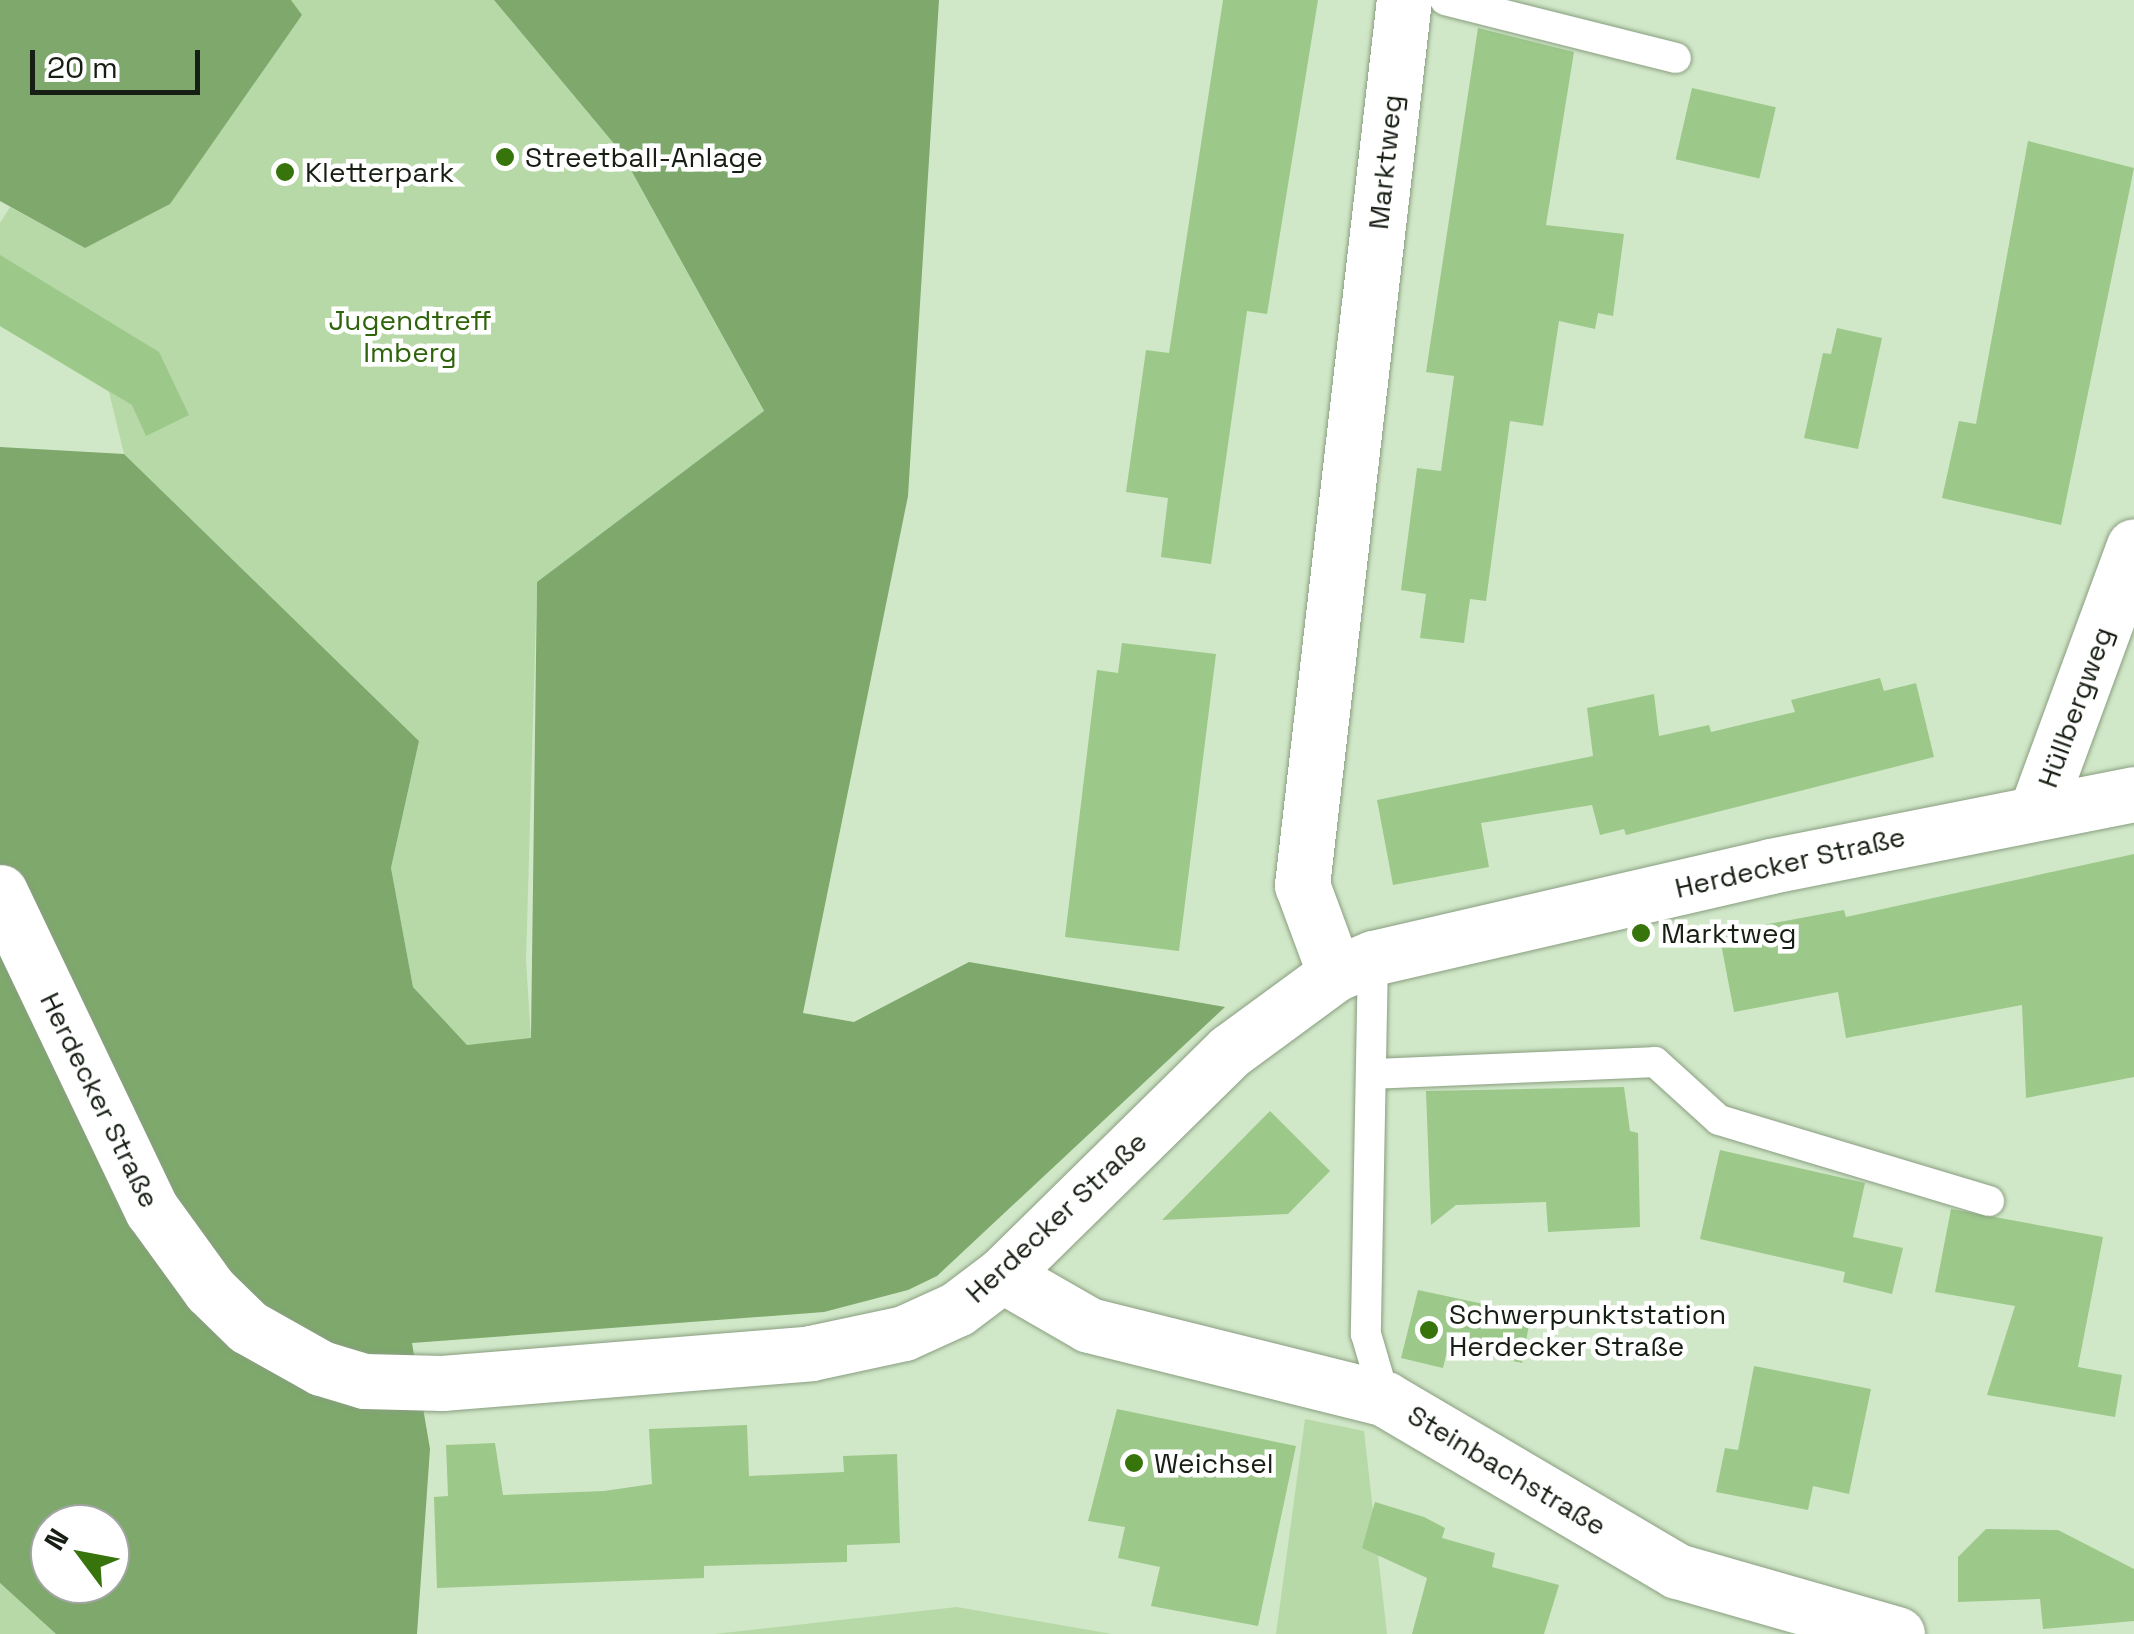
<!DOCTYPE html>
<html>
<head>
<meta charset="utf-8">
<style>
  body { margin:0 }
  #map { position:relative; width:2134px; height:1634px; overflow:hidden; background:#d1e8c8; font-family:"Space Grotesk",sans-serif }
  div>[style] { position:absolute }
  .green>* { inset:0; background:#b6d9a7 }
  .forest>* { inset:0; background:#7ea86c }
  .building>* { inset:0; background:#9cc88a; transform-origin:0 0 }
  .roads { filter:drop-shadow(0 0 2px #899e80) drop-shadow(0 0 2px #899e80) }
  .lane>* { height:30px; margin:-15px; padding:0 15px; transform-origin:15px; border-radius:15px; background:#fff }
  .street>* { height:55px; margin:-27.5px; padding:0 27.5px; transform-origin:27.5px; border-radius:27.5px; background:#fff }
  .dots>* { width:28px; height:28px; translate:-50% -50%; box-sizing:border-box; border:5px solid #fff; border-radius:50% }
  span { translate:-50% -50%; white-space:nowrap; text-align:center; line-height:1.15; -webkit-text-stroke:9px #fff; paint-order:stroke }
  .poi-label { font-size:28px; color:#171f14 }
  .left { translate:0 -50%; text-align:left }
  .street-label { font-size:28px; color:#171f14 }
  .park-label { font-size:28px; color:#2f640c }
  .north { position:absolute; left:30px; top:1504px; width:100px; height:100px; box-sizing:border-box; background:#fff; border:2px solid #a2a5a1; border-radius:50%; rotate:302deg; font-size:28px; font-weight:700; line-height:40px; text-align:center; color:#171f14 }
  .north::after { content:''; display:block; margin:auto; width:35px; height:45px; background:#37740c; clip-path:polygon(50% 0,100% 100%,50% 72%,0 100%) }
  .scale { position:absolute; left:30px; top:50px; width:170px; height:45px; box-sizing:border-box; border:5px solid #171f14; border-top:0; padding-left:12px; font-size:30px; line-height:35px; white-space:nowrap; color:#171f14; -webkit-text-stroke:8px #fff; paint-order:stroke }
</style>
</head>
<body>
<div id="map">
  <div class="green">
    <div style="clip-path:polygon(291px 0,494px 0,621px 152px,764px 412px,537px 582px,526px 960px,531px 1039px,467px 1045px,413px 987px,391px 868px,419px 741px,124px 454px,109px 392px,0 326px,0 223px,10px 207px,85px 248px,302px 16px)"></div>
    <div style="clip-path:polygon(1305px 1419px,1364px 1431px,1387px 1634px,1276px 1634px)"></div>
    <div style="clip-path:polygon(0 1583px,56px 1634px,0 1634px)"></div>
    <div style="clip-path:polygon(957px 1607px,1112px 1634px,714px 1634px)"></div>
  </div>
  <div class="forest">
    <div style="clip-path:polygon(0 0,291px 0,302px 15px,170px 204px,85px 248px,0 201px)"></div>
    <div style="clip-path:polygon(evenodd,494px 0,939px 0,908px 496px,803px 1013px,854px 1022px,969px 962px,1225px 1007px,937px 1276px,908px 1290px,824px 1312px,412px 1343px,430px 1449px,417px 1634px,56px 1634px,0 1583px,0 447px,124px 454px,419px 741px,391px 868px,413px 987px,467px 1045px,531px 1038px,537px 582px,764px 411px,621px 152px,494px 0,50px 1524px,110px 1524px,110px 1584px,50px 1584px,50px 1524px)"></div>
  </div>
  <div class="building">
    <div style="clip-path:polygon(1223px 0,1318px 0,1267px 314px,1247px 311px,1211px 564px,1161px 557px,1168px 498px,1126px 492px,1146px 350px,1169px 353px)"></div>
    <div style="clip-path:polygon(1478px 28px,1574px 52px,1546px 225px,1624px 234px,1613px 316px,1598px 313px,1595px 329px,1559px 321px,1543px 426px,1510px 421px,1486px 601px,1470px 599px,1464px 643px,1420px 638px,1426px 594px,1401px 590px,1417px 468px,1441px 471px,1454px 376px,1426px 372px)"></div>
    <div style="left:1692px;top:88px;width:86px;height:73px;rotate:13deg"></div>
    <div style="clip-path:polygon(2028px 141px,2134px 168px,2061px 525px,1942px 498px,1959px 421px,1976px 424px)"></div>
    <div style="clip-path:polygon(0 255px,159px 352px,189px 415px,146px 436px,132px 405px,0 326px)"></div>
    <div style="clip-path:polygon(1837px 328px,1882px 338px,1858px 449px,1804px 438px,1823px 353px,1831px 354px)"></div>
    <div style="clip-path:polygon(1122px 643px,1216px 654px,1179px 951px,1065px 937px,1097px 670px,1118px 673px)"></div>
    <div style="clip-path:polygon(1880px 678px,1884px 691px,1916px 683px,1934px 757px,1626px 835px,1624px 829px,1600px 835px,1592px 805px,1481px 823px,1489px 867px,1393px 885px,1377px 800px,1593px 756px,1587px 708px,1654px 694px,1659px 736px,1709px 725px,1711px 732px,1795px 712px,1791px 700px)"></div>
    <div style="clip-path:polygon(2134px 854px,2134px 1077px,2026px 1098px,2022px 1005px,1846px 1038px,1838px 992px,1734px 1012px,1719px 933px,1844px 910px,1846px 917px)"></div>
    <div style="clip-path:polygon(1624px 1087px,1630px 1131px,1638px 1133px,1640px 1227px,1548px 1232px,1546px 1202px,1456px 1205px,1431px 1225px,1426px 1091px)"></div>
    <div style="clip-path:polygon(1270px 1111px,1330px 1171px,1288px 1214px,1162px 1220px)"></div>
    <div style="clip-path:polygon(1720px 1150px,1865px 1183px,1853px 1237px,1903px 1248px,1892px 1294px,1843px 1282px,1845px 1272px,1700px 1239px)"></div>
    <div style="clip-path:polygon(1951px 1209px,2103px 1237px,2078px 1367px,2122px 1375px,2115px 1417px,1987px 1395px,2015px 1306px,1935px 1292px)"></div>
    <div style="clip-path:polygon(1418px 1290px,1531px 1314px,1522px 1363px,1448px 1347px,1443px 1368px,1401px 1358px)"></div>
    <div style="clip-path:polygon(1754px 1366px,1871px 1389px,1849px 1494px,1813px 1486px,1808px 1510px,1716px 1492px,1725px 1448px,1738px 1450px)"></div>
    <div style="clip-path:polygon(1117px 1409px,1296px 1446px,1258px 1626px,1151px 1606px,1160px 1567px,1118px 1558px,1125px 1527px,1088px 1521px)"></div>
    <div style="clip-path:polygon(747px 1425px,749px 1476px,844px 1472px,843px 1456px,897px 1454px,900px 1543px,847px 1545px,847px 1562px,704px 1566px,704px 1578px,437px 1588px,434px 1497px,448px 1496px,446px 1445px,495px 1443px,503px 1495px,604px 1491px,652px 1484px,649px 1429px)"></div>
    <div style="clip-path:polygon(1375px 1502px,1424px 1517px,1445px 1528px,1442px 1538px,1495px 1553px,1492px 1567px,1559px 1585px,1544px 1634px,1412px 1634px,1427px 1578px,1362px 1548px)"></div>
    <div style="clip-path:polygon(1986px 1529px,2058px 1530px,2134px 1569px,2134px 1621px,2043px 1629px,2040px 1599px,1958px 1602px,1958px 1557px)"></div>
  </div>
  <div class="roads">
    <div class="lane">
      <div style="left:1445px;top:0;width:238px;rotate:14.1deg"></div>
      <div style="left:1373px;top:958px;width:376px;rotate:91.1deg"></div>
      <div style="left:1366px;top:1334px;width:68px;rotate:73.7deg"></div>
      <div style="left:1372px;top:1074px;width:283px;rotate:-2.4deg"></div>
      <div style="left:1655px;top:1062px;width:86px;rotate:42.2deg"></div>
      <div style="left:1719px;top:1120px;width:282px;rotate:16.7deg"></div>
    </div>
    <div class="street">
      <div style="left:2036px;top:812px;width:283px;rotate:-69.8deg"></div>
      <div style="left:0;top:892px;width:352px;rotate:64.5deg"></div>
      <div style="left:152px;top:1210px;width:99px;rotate:54.1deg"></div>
      <div style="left:210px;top:1290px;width:53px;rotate:44.2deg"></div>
      <div style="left:248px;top:1327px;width:84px;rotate:29.3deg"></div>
      <div style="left:321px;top:1368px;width:45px;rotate:16.8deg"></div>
      <div style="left:364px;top:1381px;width:78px;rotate:1.5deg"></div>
      <div style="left:442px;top:1383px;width:370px;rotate:-4.6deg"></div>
      <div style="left:811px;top:1353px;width:95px;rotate:-12.1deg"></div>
      <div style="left:904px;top:1333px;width:58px;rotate:-24.4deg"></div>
      <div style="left:957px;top:1309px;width:56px;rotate:-37.1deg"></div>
      <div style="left:1002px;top:1275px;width:320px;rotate:-44.5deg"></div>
      <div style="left:1230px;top:1051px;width:130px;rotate:-36.3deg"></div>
      <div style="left:1335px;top:974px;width:41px;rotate:-22.8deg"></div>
      <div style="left:1373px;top:958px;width:408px;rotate:-13deg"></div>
      <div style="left:1771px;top:866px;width:370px;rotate:-11.2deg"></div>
      <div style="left:1335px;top:974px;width:95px;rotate:-110.3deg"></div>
      <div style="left:1302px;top:885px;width:891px;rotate:-83.43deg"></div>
      <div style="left:1002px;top:1275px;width:100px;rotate:29.9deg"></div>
      <div style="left:1089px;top:1325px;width:305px;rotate:14deg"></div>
      <div style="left:1385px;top:1399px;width:339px;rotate:30.5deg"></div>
      <div style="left:1677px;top:1571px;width:229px;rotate:16deg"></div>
    </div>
  </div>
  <div class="dots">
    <div style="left:505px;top:157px;background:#37740c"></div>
    <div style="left:285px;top:172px;background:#37740c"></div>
    <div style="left:1641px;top:933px;background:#37740c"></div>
    <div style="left:1429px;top:1330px;background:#37740c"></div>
    <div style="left:1134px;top:1463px;background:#37740c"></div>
  </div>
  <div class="poi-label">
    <span class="left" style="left:525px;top:157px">Streetball-Anlage</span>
    <span class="left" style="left:305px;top:172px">Kletterpark</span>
    <span class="left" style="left:1661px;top:933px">Marktweg</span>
    <span class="left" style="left:1449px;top:1330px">Schwerpunktstation<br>Herdecker Straße</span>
    <span class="left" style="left:1154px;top:1463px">Weichsel</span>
  </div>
  <div class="street-label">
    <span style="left:1385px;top:162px;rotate:-84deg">Marktweg</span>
    <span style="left:2075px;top:707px;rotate:-70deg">Hüllbergweg</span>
    <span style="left:1790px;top:862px;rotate:-13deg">Herdecker Straße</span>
    <span style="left:100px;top:1100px;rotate:64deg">Herdecker Straße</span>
    <span style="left:1056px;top:1217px;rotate:-43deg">Herdecker Straße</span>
    <span style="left:1507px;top:1470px;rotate:31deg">Steinbachstraße</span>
  </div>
  <div class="park-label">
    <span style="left:410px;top:336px">Jugendtreff<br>Imberg</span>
  </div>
  <div class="north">N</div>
  <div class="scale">20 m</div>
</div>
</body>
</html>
